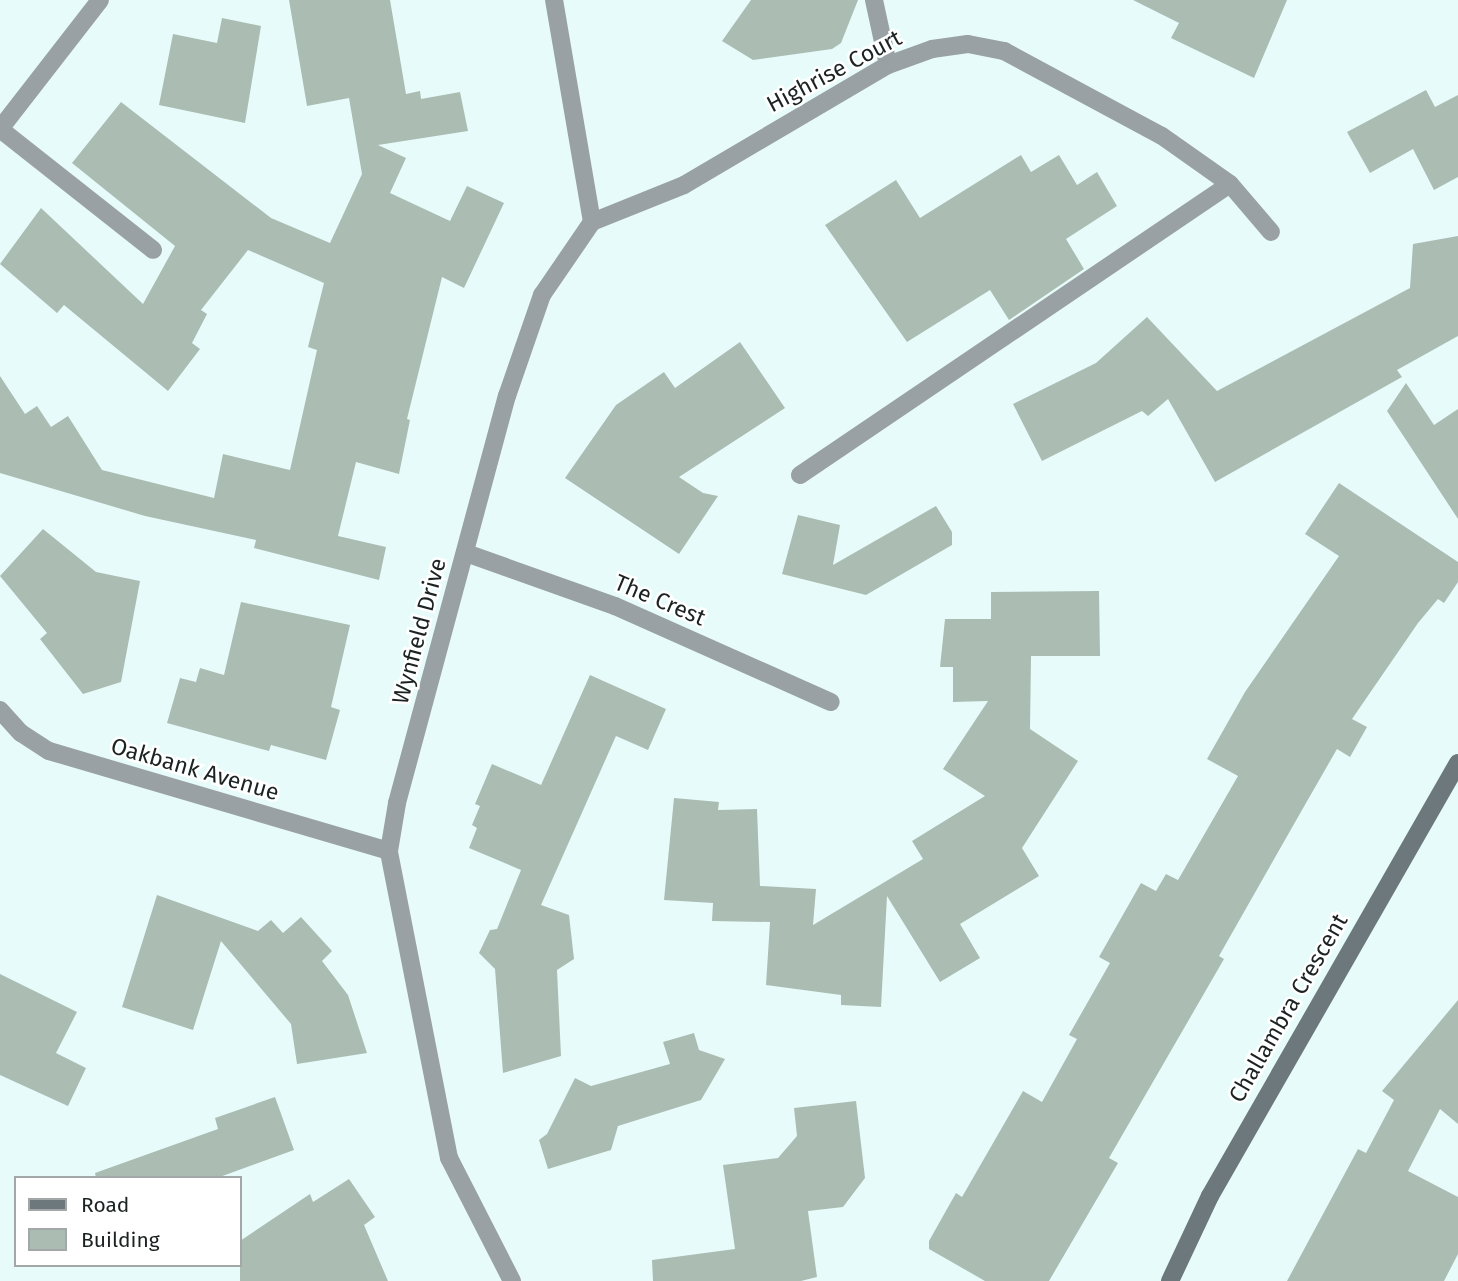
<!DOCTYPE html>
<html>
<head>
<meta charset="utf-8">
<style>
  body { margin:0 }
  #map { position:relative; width:1458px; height:1281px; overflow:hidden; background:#e7fcfa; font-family:"Fira Sans",sans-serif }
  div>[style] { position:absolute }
  .building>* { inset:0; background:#abbcb3 }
  .lane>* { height:18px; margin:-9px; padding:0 9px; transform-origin:9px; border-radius:9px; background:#99a1a4 }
  .street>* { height:18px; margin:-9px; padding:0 9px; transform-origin:9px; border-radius:9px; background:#99a1a4 }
  .secondary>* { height:18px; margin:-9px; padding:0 9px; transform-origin:9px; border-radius:9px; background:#6c787c }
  span { translate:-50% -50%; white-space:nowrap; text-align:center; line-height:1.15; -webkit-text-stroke:5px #fff; paint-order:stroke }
  .street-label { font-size:23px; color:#1b2322 }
  .legend { position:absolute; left:14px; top:1176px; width:228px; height:91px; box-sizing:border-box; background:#fff; border:2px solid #a4a7a7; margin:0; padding:9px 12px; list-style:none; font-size:21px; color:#1b2322 }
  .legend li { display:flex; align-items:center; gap:14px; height:35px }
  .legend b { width:35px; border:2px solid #a4a7a7 }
</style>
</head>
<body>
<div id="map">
  <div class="building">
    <div style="clip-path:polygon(289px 0,390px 0,406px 94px,420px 91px,421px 99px,460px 92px,468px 131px,378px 145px,406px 158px,390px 193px,450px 221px,467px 186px,504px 203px,464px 288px,442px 277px,407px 419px,410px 420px,399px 474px,356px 462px,338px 536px,386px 547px,379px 580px,254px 548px,256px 540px,145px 516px,0 473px,0 376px,25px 414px,37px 406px,51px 427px,68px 416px,102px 470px,214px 498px,223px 454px,290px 470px,317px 350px,308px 347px,324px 283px,248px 250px,201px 310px,207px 314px,192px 343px,200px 349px,168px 391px,64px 305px,57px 313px,0 264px,41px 208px,143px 304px,175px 246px,72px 163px,121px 102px,271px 218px,330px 243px,362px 174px,349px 98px,307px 106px)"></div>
    <div style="clip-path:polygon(751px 0,858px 0,841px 43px,832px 49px,753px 60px,722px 41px)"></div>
    <div style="clip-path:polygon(1133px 0,1287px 0,1254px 78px,1171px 38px,1179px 23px)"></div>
    <div style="clip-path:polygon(222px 18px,261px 26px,245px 123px,159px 105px,173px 34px,217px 43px)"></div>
    <div style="clip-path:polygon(1426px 90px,1435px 107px,1458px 95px,1458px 177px,1434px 190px,1413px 149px,1370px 173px,1347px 132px)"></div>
    <div style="clip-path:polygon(1021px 155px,1031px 172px,1059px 155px,1077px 185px,1097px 172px,1117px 206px,1066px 239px,1084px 269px,1009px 320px,990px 290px,907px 342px,825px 225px,896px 180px,920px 218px)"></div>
    <div style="clip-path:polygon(1458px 236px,1458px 336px,1397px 370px,1402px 377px,1215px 482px,1168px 399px,1148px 416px,1142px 411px,1042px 461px,1013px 404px,1096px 363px,1147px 317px,1217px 391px,1410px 288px,1413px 244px)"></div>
    <div style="clip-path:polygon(740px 342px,785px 408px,679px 477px,703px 493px,718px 496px,679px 554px,565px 478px,616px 405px,664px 372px,675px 388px)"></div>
    <div style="clip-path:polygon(1406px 383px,1434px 425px,1458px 409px,1458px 519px,1387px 411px)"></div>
    <div style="clip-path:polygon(1339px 483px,1458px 562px,1458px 582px,1444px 603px,1438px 599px,1418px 623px,1352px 719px,1367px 727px,1350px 757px,1337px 749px,1302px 810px,1219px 956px,1224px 959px,1109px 1158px,1118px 1163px,1049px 1281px,985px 1281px,929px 1249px,929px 1241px,956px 1193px,962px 1197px,1023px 1091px,1042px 1102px,1077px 1039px,1069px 1035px,1110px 963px,1099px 957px,1141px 883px,1156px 891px,1166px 874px,1178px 880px,1238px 776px,1207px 759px,1245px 692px,1339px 556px,1305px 534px)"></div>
    <div style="clip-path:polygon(936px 506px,952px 532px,952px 545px,866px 595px,782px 574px,798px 515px,840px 525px,833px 565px)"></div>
    <div style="clip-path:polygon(43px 529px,96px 572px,140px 581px,121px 682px,83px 694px,40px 639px,47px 633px,0 576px)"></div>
    <div style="clip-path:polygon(1099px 591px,1100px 656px,1031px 656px,1030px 729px,1078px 761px,1022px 848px,1039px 876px,960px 924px,980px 958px,940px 982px,887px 896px,881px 1007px,841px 1005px,841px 995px,766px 985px,770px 922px,712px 921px,713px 903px,664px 900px,674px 798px,719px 802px,718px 810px,757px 809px,760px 886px,816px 889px,813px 925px,923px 859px,912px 841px,985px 796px,943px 769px,988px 701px,953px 702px,953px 667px,940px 667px,945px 619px,991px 619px,991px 592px)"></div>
    <div style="clip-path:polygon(241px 602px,350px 625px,331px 707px,340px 710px,326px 760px,271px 745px,269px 751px,167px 723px,180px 678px,196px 682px,200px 668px,224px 675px)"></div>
    <div style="clip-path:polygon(590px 675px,666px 709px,648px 750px,616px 736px,541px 905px,569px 915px,574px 959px,557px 970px,561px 1056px,503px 1073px,495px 969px,479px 953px,490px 930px,497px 929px,521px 870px,469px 848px,477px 828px,472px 825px,480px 806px,475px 804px,492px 764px,541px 785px)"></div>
    <div style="clip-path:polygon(157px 895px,258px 931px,271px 920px,283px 933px,301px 917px,332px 951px,322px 961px,348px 995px,367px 1053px,297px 1064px,291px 1024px,221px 941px,193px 1030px,122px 1007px)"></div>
    <div style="clip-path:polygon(0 974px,77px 1012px,56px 1053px,86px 1068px,68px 1106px,0 1075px)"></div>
    <div style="clip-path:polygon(1458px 1000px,1458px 1124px,1440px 1109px,1408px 1171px,1458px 1197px,1458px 1254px,1444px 1281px,1287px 1281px,1358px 1149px,1366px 1153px,1394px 1100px,1382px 1091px)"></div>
    <div style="clip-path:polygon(694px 1033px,699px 1050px,725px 1059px,701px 1100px,618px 1126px,611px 1150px,548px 1169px,539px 1140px,547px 1134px,575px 1078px,591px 1086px,670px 1064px,663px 1042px)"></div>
    <div style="clip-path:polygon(275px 1097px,294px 1150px,217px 1178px,96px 1178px,95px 1173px,218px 1129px,215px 1118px)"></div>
    <div style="clip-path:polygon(856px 1101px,865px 1178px,843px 1207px,808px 1211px,817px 1277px,801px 1281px,653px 1281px,652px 1260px,735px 1249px,723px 1165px,778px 1158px,797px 1136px,794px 1108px)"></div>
    <div style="clip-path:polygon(349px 1179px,375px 1217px,364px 1225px,388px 1281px,240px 1281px,240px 1241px,310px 1194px,313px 1202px)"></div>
  </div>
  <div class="lane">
    <div style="left:874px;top:0;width:66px;rotate:77.8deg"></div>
    <div style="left:0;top:129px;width:195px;rotate:38.3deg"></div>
    <div style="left:800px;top:475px;width:519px;rotate:-34.09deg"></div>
  </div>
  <div class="street">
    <div style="left:0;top:129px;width:163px;rotate:-52.2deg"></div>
    <div style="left:592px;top:222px;width:99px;rotate:-21.9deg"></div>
    <div style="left:684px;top:185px;width:237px;rotate:-30.5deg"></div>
    <div style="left:888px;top:65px;width:47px;rotate:-20deg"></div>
    <div style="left:932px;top:49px;width:36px;rotate:-8deg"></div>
    <div style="left:968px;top:44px;width:37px;rotate:11deg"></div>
    <div style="left:1004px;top:51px;width:179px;rotate:28.3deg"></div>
    <div style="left:1162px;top:136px;width:83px;rotate:35.2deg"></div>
    <div style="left:1230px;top:184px;width:63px;rotate:49.5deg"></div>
    <div style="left:466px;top:553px;width:158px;rotate:19.6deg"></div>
    <div style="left:615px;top:606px;width:236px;rotate:24deg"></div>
    <div style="left:0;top:710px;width:31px;rotate:48deg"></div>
    <div style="left:21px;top:733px;width:33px;rotate:33deg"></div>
    <div style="left:49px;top:751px;width:354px;rotate:16.4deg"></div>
    <div style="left:512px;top:1281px;width:138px;rotate:-117.1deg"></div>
    <div style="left:449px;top:1158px;width:313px;rotate:-101.1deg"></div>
    <div style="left:389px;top:851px;width:49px;rotate:-80.5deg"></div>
    <div style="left:397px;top:803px;width:422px;rotate:-74.9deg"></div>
    <div style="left:507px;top:396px;width:107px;rotate:-70.9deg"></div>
    <div style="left:542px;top:295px;width:88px;rotate:-55.6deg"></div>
    <div style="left:592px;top:222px;width:225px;rotate:-99.7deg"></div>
  </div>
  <div class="secondary">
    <div style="left:1170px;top:1281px;width:94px;rotate:-64.8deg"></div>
    <div style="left:1210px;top:1196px;width:499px;rotate:-60.2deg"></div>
  </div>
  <div class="street-label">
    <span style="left:834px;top:71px;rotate:-28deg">Highrise Court</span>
    <span style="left:660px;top:600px;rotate:23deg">The Crest</span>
    <span style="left:419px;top:631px;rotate:-75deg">Wynfield Drive</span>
    <span style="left:195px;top:769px;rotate:16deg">Oakbank Avenue</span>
    <span style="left:1288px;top:1008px;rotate:-60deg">Challambra Crescent</span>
  </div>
  <ul class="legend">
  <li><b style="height:9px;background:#6c787c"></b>Road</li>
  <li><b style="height:19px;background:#abbcb3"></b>Building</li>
  </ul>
</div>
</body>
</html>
